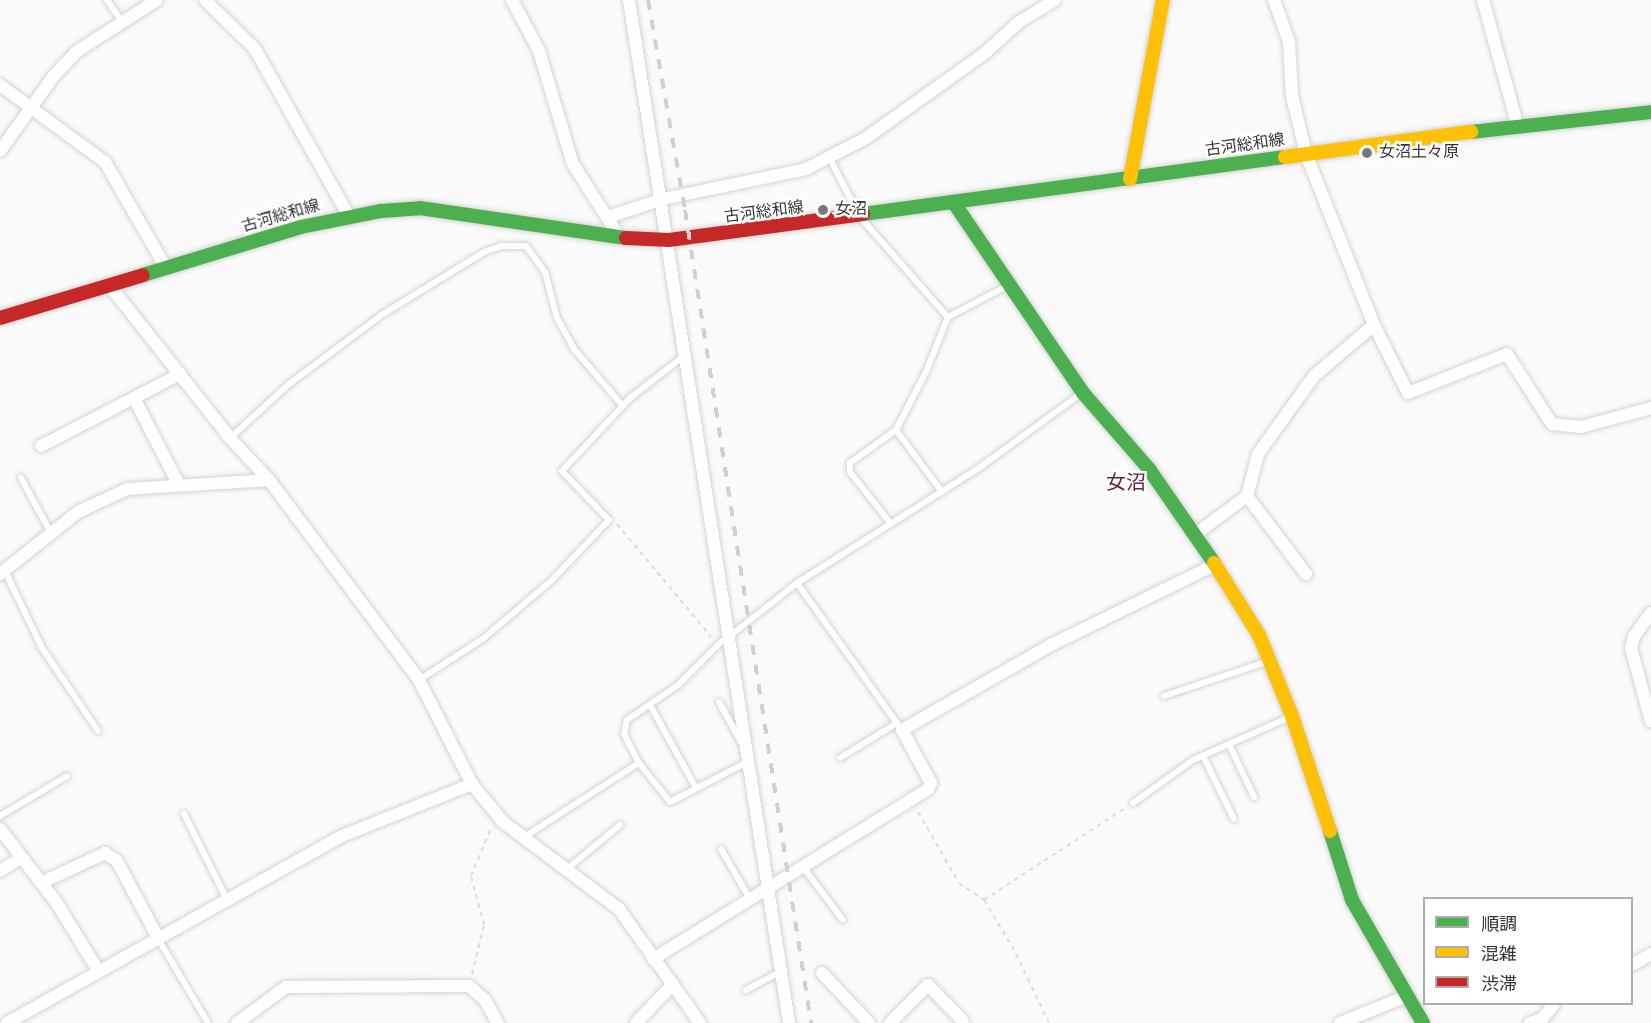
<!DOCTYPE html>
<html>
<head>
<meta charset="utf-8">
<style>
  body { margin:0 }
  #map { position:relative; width:1651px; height:1023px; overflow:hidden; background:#f9faf9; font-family:"Sofia Sans Condensed","Noto Sans JP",sans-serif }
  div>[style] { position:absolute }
  .path>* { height:2px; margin-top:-1px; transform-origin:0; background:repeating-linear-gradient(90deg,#dbdcdb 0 4.5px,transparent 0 9px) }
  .roads { filter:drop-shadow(0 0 2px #d3d4d3) drop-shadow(0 0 2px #d3d4d3) }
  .lane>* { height:6px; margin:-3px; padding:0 3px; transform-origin:3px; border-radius:3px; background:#fefefe }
  .street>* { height:12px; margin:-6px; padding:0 6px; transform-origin:6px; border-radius:6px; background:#fefefe }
  .fast>* { height:14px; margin:-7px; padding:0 7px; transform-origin:7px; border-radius:7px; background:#4caf50 }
  .slow>* { height:14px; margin:-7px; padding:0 7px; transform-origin:7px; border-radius:7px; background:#ffc107 }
  .jam>* { height:14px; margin:-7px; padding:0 7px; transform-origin:7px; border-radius:7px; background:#c62828 }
  .rail>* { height:4px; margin-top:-2px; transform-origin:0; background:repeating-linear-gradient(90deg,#cfd0cf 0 10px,transparent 0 20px) }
  .dots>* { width:16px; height:16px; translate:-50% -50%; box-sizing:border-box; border:3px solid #fff; border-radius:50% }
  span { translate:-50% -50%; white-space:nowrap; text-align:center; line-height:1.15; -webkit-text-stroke:5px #fff; paint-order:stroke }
  .street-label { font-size:16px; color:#323332 }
  .poi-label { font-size:16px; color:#323332 }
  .left { translate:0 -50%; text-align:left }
  .quarter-label { font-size:20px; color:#622244 }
  .legend { position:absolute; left:1423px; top:897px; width:210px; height:108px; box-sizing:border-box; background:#fff; border:2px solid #adadad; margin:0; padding:8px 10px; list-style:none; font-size:18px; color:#323332 }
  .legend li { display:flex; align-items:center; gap:12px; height:30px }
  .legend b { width:30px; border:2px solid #adadad }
</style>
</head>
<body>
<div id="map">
  <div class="path">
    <div style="left:617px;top:524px;width:147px;rotate:50.2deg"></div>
    <div style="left:918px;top:812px;width:82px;rotate:60deg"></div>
    <div style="left:959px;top:883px;width:30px;rotate:34deg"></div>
    <div style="left:984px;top:900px;width:54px;rotate:58.7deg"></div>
    <div style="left:1012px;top:946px;width:85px;rotate:64.3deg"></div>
    <div style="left:984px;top:900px;width:168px;rotate:-33.1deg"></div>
    <div style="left:472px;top:974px;width:50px;rotate:-76.2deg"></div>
    <div style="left:484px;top:925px;width:51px;rotate:-104.9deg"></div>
    <div style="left:471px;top:876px;width:54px;rotate:-67.2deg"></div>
  </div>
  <div class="roads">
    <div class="lane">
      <div style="left:107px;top:0;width:24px;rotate:55deg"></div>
      <div style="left:829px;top:157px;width:68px;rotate:62.7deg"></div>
      <div style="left:860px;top:217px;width:133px;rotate:48.7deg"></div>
      <div style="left:896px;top:430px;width:77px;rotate:53.4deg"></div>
      <div style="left:230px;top:438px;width:80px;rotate:-42.5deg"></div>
      <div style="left:289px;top:384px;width:117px;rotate:-36.7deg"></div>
      <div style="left:383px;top:314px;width:119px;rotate:-31.5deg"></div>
      <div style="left:484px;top:252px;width:18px;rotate:-19deg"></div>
      <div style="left:501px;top:246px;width:25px"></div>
      <div style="left:526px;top:246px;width:32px;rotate:54deg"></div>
      <div style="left:545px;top:272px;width:48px;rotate:75.4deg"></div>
      <div style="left:557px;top:318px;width:35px;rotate:61deg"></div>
      <div style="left:574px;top:349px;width:74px;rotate:49.4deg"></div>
      <div style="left:21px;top:478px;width:63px;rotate:61.4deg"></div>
      <div style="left:891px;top:524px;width:66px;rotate:-128.3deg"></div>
      <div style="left:850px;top:472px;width:9px;rotate:-90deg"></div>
      <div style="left:850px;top:463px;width:57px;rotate:-35.7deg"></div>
      <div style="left:896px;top:430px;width:65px;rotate:-62.7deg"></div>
      <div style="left:926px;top:372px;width:59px;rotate:-68.2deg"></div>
      <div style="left:948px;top:317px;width:67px;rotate:-27.7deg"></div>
      <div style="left:5px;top:571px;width:85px;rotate:64.3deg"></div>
      <div style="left:42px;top:648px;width:100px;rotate:56deg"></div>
      <div style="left:797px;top:583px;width:181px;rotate:54.5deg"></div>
      <div style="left:731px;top:635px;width:84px;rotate:-38.2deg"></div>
      <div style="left:797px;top:583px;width:215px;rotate:-32.3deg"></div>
      <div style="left:979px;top:468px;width:127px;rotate:-36.1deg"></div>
      <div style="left:722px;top:641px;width:62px;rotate:135deg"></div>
      <div style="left:678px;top:685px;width:62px;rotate:145.5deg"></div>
      <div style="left:627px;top:720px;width:14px;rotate:102deg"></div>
      <div style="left:624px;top:734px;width:33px;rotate:63deg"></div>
      <div style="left:639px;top:763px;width:50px;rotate:51.5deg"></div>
      <div style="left:670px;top:802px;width:89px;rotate:-27.4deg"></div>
      <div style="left:419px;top:680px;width:77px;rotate:-32.9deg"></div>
      <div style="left:484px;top:638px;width:89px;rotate:-40.5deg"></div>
      <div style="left:552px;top:580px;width:83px;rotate:-46.5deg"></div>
      <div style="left:609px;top:520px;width:68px;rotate:-133.8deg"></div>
      <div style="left:562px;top:471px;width:100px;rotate:-47deg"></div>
      <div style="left:630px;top:398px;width:68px;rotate:-37.9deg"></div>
      <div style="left:1164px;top:696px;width:111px;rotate:-18.4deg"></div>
      <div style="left:719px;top:702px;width:46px;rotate:61.2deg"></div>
      <div style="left:650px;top:705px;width:95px;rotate:61deg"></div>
      <div style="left:1229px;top:744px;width:59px;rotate:64.7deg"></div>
      <div style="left:1203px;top:756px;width:70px;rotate:63.8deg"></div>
      <div style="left:840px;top:758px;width:67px;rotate:-31.6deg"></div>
      <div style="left:1133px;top:803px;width:74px;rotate:-35.6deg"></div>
      <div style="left:1193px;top:760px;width:106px;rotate:-23.9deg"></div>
      <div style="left:184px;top:814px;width:94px;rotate:63.4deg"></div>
      <div style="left:0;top:816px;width:78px;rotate:-30.8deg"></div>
      <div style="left:524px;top:837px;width:137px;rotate:-32.8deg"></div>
      <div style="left:721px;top:849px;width:58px;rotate:59.9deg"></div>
      <div style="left:803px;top:867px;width:66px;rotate:53deg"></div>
      <div style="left:567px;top:869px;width:69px;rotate:-39.7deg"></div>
      <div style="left:157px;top:937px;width:100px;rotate:59.3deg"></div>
      <div style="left:746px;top:990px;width:40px;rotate:-28deg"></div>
    </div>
    <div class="street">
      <div style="left:205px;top:0;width:70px;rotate:44.4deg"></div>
      <div style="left:255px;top:49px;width:190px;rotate:60.7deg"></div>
      <div style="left:512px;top:0;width:58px;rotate:62.1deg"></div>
      <div style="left:539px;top:51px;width:118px;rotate:73.3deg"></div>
      <div style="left:573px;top:164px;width:88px;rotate:57.6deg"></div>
      <div style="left:629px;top:0;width:1035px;rotate:81.11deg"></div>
      <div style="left:1274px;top:0;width:45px;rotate:70.3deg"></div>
      <div style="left:1289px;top:42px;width:54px;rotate:86.8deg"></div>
      <div style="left:1292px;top:96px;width:60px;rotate:76.4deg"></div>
      <div style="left:1306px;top:154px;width:184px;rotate:68.3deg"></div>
      <div style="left:1374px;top:325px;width:76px;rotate:63.4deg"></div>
      <div style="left:1408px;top:393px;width:106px;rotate:-21.5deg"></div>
      <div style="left:1507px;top:354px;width:83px;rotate:57.3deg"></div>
      <div style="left:1552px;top:424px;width:29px;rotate:6deg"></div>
      <div style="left:1581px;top:427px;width:73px;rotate:-15.2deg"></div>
      <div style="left:1483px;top:0;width:132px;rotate:74.6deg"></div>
      <div style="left:0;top:85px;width:130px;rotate:36.3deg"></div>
      <div style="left:105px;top:162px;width:122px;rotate:60.1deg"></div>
      <div style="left:0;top:151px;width:91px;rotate:-54.4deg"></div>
      <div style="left:53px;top:77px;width:34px;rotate:-47deg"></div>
      <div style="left:76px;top:52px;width:96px;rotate:-32.7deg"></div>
      <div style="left:608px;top:217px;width:58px;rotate:-18.1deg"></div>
      <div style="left:663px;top:199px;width:146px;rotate:-11.8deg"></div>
      <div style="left:806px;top:169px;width:68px;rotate:-27.3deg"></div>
      <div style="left:866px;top:138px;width:146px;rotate:-35.5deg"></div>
      <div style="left:985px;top:53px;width:46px;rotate:-42.4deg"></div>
      <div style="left:1019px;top:22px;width:42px;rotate:-31.4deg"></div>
      <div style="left:110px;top:286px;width:194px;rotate:51.7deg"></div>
      <div style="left:230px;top:438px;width:57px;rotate:47.1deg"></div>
      <div style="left:269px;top:480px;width:250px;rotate:53.1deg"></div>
      <div style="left:419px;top:680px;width:117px;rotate:63deg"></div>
      <div style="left:472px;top:784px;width:49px;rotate:50.8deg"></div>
      <div style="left:503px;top:822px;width:145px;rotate:36.9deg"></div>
      <div style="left:619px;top:909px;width:140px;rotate:54.6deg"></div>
      <div style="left:134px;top:398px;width:98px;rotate:62.7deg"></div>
      <div style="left:41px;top:446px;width:157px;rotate:-27.4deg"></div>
      <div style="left:1247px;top:496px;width:98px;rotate:52.9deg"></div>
      <div style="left:1196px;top:534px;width:64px;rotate:-36.7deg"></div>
      <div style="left:1247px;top:496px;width:43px;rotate:-75.3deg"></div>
      <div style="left:1258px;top:454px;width:96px;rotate:-54.3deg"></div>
      <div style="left:1314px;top:376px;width:79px;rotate:-40.4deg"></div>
      <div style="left:0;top:574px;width:100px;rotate:-38.5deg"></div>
      <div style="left:78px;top:512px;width:54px;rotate:-25.1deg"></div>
      <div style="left:127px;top:489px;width:142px;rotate:-3.6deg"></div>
      <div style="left:1651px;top:613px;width:29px;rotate:126deg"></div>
      <div style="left:1634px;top:636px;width:12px;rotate:104deg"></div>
      <div style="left:1631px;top:648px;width:76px;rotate:74.7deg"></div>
      <div style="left:0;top:829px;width:92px;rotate:52.5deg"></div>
      <div style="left:56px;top:902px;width:80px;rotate:58.3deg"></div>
      <div style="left:0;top:871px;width:25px;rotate:-32deg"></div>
      <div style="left:41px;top:883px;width:71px;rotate:-25.1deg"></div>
      <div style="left:105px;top:853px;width:14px;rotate:34deg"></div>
      <div style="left:117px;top:861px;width:85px;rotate:61.9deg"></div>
      <div style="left:653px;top:959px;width:323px;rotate:-31.7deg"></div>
      <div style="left:928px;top:789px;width:7px;rotate:-63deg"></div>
      <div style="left:931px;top:783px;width:60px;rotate:-118.7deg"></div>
      <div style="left:902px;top:730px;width:172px;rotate:-29.7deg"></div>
      <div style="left:1051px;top:645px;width:182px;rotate:-26.1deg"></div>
      <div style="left:1632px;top:965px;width:22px;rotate:-30deg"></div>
      <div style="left:822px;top:973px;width:69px;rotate:46.8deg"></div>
      <div style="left:7px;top:1023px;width:384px;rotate:-29.2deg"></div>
      <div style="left:342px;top:836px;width:140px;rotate:-21.8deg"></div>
      <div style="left:237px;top:1023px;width:61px;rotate:-36.3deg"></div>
      <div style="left:286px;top:987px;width:183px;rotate:-0.3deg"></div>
      <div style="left:469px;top:986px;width:21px;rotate:41deg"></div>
      <div style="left:485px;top:1000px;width:26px;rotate:61deg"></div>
      <div style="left:636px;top:1023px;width:54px;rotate:-46.5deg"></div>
      <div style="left:890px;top:1023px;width:54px;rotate:-45deg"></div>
      <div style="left:928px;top:985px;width:50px;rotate:45.8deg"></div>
      <div style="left:1340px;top:1023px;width:72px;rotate:-21.9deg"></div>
      <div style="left:1530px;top:1023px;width:13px;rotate:-18deg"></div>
      <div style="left:1542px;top:1019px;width:19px;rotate:-51deg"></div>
    </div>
    <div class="fast">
      <div style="left:1471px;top:132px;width:181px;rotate:-6.3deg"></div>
      <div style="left:954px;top:203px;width:230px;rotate:55.8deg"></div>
      <div style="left:1083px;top:393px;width:101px;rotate:49deg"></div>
      <div style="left:1149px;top:469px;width:114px;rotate:55.3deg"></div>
      <div style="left:863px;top:214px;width:426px;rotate:-7.7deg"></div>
      <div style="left:143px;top:275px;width:165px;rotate:-16.9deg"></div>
      <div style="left:301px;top:227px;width:82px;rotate:-11.3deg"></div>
      <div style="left:381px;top:211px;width:39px;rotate:-4deg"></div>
      <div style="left:420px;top:208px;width:208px;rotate:8.3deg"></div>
      <div style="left:1330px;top:831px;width:72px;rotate:72.3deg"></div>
      <div style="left:1352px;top:900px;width:142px;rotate:60deg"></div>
    </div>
    <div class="slow">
      <div style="left:1285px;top:157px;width:188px;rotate:-7.7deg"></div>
      <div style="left:1130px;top:179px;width:182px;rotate:-79.6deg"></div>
      <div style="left:1214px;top:563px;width:85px;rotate:58deg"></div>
      <div style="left:1259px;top:635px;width:87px;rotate:67.8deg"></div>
      <div style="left:1292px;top:716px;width:121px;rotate:71.7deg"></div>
    </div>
    <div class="jam">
      <div style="left:626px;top:238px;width:43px;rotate:2.7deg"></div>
      <div style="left:669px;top:240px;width:196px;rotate:-7.6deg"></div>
      <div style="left:0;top:318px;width:149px;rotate:-16.7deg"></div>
    </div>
  </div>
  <div class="rail">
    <div style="left:648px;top:0;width:213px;rotate:80deg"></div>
    <div style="left:685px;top:210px;width:823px;rotate:81.19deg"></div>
  </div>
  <div class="dots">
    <div style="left:1367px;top:153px;background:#787978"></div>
    <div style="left:823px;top:210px;background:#787978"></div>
  </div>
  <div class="street-label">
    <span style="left:1245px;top:146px;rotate:-8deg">古河総和線</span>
    <span style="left:764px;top:213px;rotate:-7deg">古河総和線</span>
    <span style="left:281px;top:217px;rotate:-16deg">古河総和線</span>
  </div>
  <div class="poi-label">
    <span class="left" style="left:1379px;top:153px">女沼土々原</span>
    <span class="left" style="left:835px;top:210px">女沼</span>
  </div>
  <div class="quarter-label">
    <span style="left:1126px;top:483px">女沼</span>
  </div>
  <ul class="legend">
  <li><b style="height:8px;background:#4caf50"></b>順調</li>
  <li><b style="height:8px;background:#ffc107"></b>混雑</li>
  <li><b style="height:8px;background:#c62828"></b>渋滞</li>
  </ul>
</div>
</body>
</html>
